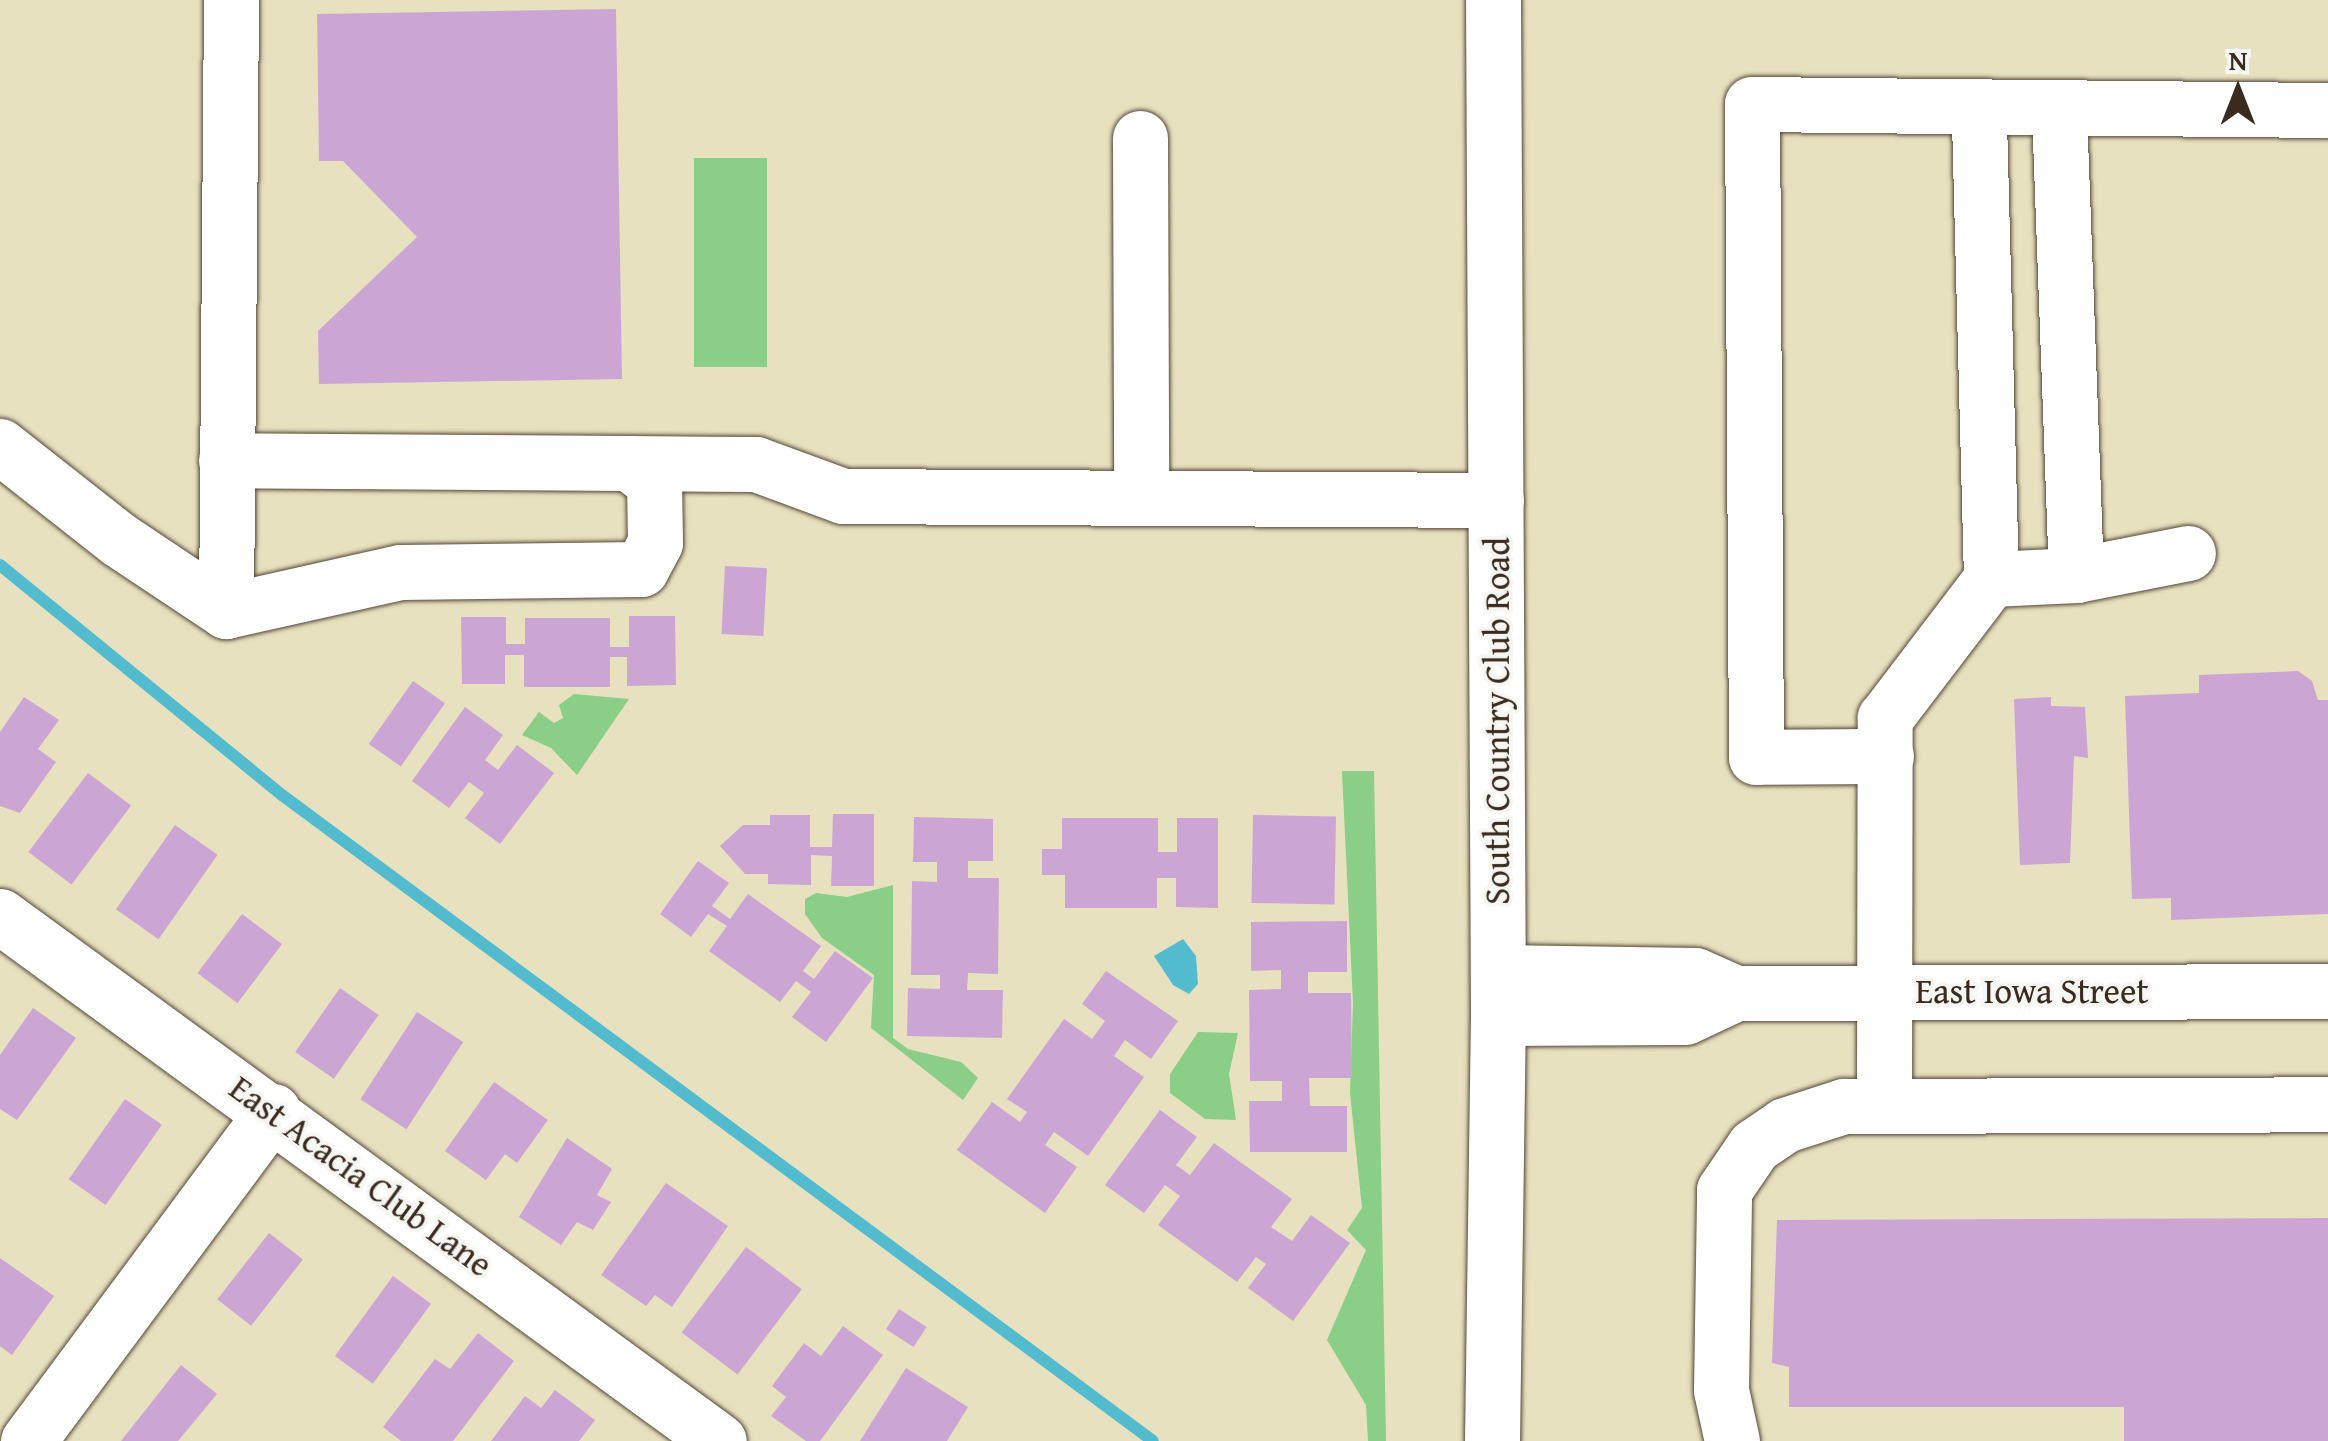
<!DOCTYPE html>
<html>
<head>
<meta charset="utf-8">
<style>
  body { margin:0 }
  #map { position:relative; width:2328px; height:1441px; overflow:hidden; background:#e7e1bf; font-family:"Gentium Book Plus",serif }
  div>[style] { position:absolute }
  .green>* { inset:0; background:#8bce87; transform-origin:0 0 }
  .water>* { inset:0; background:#52bcce }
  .stream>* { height:12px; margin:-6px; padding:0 6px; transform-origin:6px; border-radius:6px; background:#52bcce }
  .building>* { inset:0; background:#cba6d4; transform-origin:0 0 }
  .roads { filter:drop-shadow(0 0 2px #554536) drop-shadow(0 0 2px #554536) }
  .minor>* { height:55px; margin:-27.5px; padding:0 27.5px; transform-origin:27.5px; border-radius:27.5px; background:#fff }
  span { translate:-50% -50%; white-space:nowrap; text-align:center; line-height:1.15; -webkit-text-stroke:8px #f6f6f2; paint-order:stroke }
  .street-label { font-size:35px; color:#3b2a1e }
  .north { position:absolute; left:2188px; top:40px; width:100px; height:100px; -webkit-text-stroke:8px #f6f6f2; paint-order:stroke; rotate:0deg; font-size:28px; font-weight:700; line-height:40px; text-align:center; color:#3b2a1e }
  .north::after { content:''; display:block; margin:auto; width:35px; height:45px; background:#3b2a1e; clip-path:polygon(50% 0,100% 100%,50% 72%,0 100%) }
</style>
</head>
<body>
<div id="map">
  <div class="green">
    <div style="left:767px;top:158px;width:209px;height:73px;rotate:90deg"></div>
    <div style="clip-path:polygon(574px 694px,629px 699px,577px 775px,551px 748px,522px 735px,539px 712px,554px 723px,563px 718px,559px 705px)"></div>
    <div style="clip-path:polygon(1342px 771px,1374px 771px,1386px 1441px,1368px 1441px,1366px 1405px,1327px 1340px,1366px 1250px,1347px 1230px,1362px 1208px,1350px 1093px,1353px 1003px)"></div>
    <div style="clip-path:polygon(893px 885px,893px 1038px,908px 1049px,961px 1062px,978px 1078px,963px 1100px,871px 1028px,874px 975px,822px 938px,805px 914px,805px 899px,816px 893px,847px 897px)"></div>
    <div style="clip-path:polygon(1198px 1032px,1238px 1033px,1229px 1074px,1236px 1120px,1205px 1119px,1170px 1093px,1170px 1074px)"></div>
  </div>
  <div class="water">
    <div style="clip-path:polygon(1183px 939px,1196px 956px,1198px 984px,1189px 994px,1173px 985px,1154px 956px)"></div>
  </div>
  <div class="stream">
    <div style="left:0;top:565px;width:364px;rotate:39.2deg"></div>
    <div style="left:282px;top:795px;width:1084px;rotate:36.56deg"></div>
  </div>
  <div class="building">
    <div style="clip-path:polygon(616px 9px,622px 379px,319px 384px,318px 331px,417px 237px,343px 161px,319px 161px,317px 14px)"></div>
    <div style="left:725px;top:566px;width:42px;height:68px;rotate:3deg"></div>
    <div style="clip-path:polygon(629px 616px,675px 616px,676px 685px,627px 686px,627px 657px,610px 657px,610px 687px,524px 687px,524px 655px,505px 655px,505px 684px,462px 684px,461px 617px,506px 617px,506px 644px,525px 644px,525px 618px,610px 618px,610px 647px,629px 647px)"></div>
    <div style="clip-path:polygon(2298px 671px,2312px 681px,2318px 700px,2328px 700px,2328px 914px,2171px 920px,2171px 898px,2132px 899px,2125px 696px,2199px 693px,2199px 675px)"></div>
    <div style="left:413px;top:681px;width:39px;height:77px;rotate:35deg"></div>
    <div style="clip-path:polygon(24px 697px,59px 720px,38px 749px,56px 762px,20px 813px,0 806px,0 732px)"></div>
    <div style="clip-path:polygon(2051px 697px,2051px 706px,2085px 707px,2088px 758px,2074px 756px,2070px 863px,2020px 865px,2014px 699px)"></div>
    <div style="clip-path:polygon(465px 707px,503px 735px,485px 760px,498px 770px,517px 745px,554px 773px,500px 844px,465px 818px,484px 793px,469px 782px,449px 808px,412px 781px)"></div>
    <div style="left:88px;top:773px;width:54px;height:99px;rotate:37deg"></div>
    <div style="clip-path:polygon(833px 814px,874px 814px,874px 886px,831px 886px,832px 856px,811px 855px,811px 885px,768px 884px,768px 874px,745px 874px,720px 846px,743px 825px,770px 825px,770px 815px,810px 815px,810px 847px,832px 847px)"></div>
    <div style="left:1253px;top:815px;width:83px;height:88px;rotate:1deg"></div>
    <div style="clip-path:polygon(914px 817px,993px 819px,993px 861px,968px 861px,968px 878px,999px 878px,998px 974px,968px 973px,967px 990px,1003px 990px,1002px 1038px,907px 1036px,908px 988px,940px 989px,940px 975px,911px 975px,912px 881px,937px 882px,937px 862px,913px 862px)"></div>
    <div style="clip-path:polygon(1062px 818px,1158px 818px,1158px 852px,1177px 852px,1177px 818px,1218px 818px,1218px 908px,1176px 907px,1176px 878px,1157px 878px,1157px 908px,1065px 908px,1065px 875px,1042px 875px,1042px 849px,1062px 849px)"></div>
    <div style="left:175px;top:825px;width:52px;height:103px;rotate:35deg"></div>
    <div style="clip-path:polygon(698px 861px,729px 883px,712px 906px,730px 919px,748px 894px,821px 946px,803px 971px,814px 979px,835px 951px,873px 978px,826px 1042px,792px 1017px,811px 992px,796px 981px,780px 1002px,709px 951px,727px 926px,708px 914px,691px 937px,660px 914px)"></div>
    <div style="left:242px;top:914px;width:50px;height:74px;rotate:37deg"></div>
    <div style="clip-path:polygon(1347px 921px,1347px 972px,1308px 972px,1308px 993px,1351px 993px,1352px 1078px,1309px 1078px,1310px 1106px,1347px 1106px,1347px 1152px,1250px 1152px,1249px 1101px,1282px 1101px,1282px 1081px,1250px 1081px,1249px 990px,1281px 989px,1281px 970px,1251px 971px,1251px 922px)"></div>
    <div style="clip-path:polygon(1106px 971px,1178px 1021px,1151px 1059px,1125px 1040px,1114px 1056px,1144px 1077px,1088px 1156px,1054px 1132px,1045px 1145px,1077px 1167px,1045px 1213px,957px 1150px,992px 1102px,1020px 1122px,1027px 1112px,1007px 1099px,1064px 1019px,1092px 1039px,1105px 1021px,1082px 1004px)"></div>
    <div style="left:340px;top:988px;width:47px;height:78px;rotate:35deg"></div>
    <div style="clip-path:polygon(33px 1008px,76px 1038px,17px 1120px,0 1109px,0 1055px)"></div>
    <div style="left:417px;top:1012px;width:55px;height:104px;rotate:33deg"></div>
    <div style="clip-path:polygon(494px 1082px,548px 1120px,517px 1163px,505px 1154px,486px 1180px,445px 1151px)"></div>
    <div style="left:125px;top:1099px;width:45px;height:98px;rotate:35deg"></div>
    <div style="clip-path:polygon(1160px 1110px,1197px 1137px,1176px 1165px,1190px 1175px,1214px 1143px,1292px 1199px,1271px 1227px,1292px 1241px,1311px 1215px,1350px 1243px,1293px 1321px,1248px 1288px,1266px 1264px,1256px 1257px,1237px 1282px,1158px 1225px,1180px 1196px,1165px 1185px,1144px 1213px,1105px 1185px)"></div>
    <div style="clip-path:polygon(567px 1138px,612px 1169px,597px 1195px,611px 1202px,593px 1230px,577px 1222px,561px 1245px,519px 1217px)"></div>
    <div style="clip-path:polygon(666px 1183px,728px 1226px,672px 1307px,655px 1295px,646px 1306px,601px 1275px)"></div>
    <div style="clip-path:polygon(2328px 1218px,2328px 1441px,2124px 1441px,2124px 1407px,1789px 1407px,1789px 1367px,1772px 1363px,1777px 1220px)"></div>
    <div style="left:269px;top:1233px;width:43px;height:84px;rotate:38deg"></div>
    <div style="left:746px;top:1247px;width:70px;height:107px;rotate:37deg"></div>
    <div style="clip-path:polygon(0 1258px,54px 1296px,12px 1355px,0 1346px)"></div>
    <div style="left:393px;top:1276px;width:47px;height:99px;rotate:36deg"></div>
    <div style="left:899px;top:1309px;width:33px;height:24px;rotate:33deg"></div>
    <div style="clip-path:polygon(843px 1326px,883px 1355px,820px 1441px,806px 1441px,771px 1416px,786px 1397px,772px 1386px,804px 1343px,821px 1356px)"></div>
    <div style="clip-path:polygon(478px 1333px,514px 1361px,453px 1441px,401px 1441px,383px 1427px,435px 1359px,450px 1369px)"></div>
    <div style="clip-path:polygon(181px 1365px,217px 1394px,178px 1441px,121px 1441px)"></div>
    <div style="clip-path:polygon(906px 1368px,968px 1407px,947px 1441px,860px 1441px)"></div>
    <div style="clip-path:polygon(555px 1390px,595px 1420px,579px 1441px,491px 1441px,525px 1396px,541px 1408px)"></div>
  </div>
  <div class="roads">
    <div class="minor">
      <div style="left:1140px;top:138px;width:360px;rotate:89.8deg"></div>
      <div style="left:0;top:446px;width:150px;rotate:38.2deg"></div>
      <div style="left:118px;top:539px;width:130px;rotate:33.7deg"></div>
      <div style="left:226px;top:611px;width:179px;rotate:-12.6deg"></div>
      <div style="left:401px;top:572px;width:240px;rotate:-0.7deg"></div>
      <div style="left:641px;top:569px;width:30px;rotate:-62deg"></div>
      <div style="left:655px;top:543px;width:61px;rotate:-90.9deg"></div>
      <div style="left:654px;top:482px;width:31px;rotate:-143deg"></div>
      <div style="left:629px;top:463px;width:403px;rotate:-179.6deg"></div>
      <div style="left:629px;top:463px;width:127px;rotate:0.5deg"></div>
      <div style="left:756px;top:464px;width:93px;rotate:20.2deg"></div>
      <div style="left:843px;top:496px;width:653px;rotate:0.35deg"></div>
      <div style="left:2076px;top:575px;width:114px;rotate:-11.1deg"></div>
      <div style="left:1991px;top:579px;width:85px;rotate:-2.7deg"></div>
      <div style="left:2076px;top:575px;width:468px;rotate:-92.1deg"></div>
      <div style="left:226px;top:611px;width:611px;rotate:-89.53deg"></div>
      <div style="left:1886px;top:756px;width:130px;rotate:179.6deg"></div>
      <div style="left:1756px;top:757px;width:653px;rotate:-90.35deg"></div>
      <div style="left:1752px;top:104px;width:576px;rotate:0.6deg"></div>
      <div style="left:0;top:916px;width:890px;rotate:36.14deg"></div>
      <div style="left:1498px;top:972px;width:197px;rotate:0.9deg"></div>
      <div style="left:1695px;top:975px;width:45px;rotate:23.7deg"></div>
      <div style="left:1736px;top:993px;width:56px;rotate:154.8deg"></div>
      <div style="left:1685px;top:1017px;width:187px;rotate:179.7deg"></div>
      <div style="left:1736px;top:993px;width:592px;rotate:-0.19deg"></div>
      <div style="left:1884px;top:1105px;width:387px;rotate:-89.9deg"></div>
      <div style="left:1885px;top:718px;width:175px;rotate:-52.7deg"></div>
      <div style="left:1991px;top:579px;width:473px;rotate:-91.5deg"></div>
      <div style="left:28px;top:1441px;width:411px;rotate:-53.4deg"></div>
      <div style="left:1492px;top:1441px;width:423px;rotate:-89.2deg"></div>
      <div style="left:1498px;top:1018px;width:1018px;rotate:-90.28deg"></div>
      <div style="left:1732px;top:1441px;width:52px;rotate:-102.2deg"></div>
      <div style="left:1721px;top:1390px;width:200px;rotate:-89.1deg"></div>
      <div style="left:1724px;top:1190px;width:53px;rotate:-55.7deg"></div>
      <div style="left:1754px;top:1146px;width:37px;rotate:-34deg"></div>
      <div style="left:1785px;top:1125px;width:62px;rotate:-17.9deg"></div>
      <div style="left:1844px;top:1106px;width:484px;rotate:-0.2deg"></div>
    </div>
  </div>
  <div class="street-label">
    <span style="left:1497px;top:721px;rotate:-90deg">South Country Club Road</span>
    <span style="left:2032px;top:991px">East Iowa Street</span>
    <span style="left:361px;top:1176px;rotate:36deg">East Acacia Club Lane</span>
  </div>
  <div class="north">N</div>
</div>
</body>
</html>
